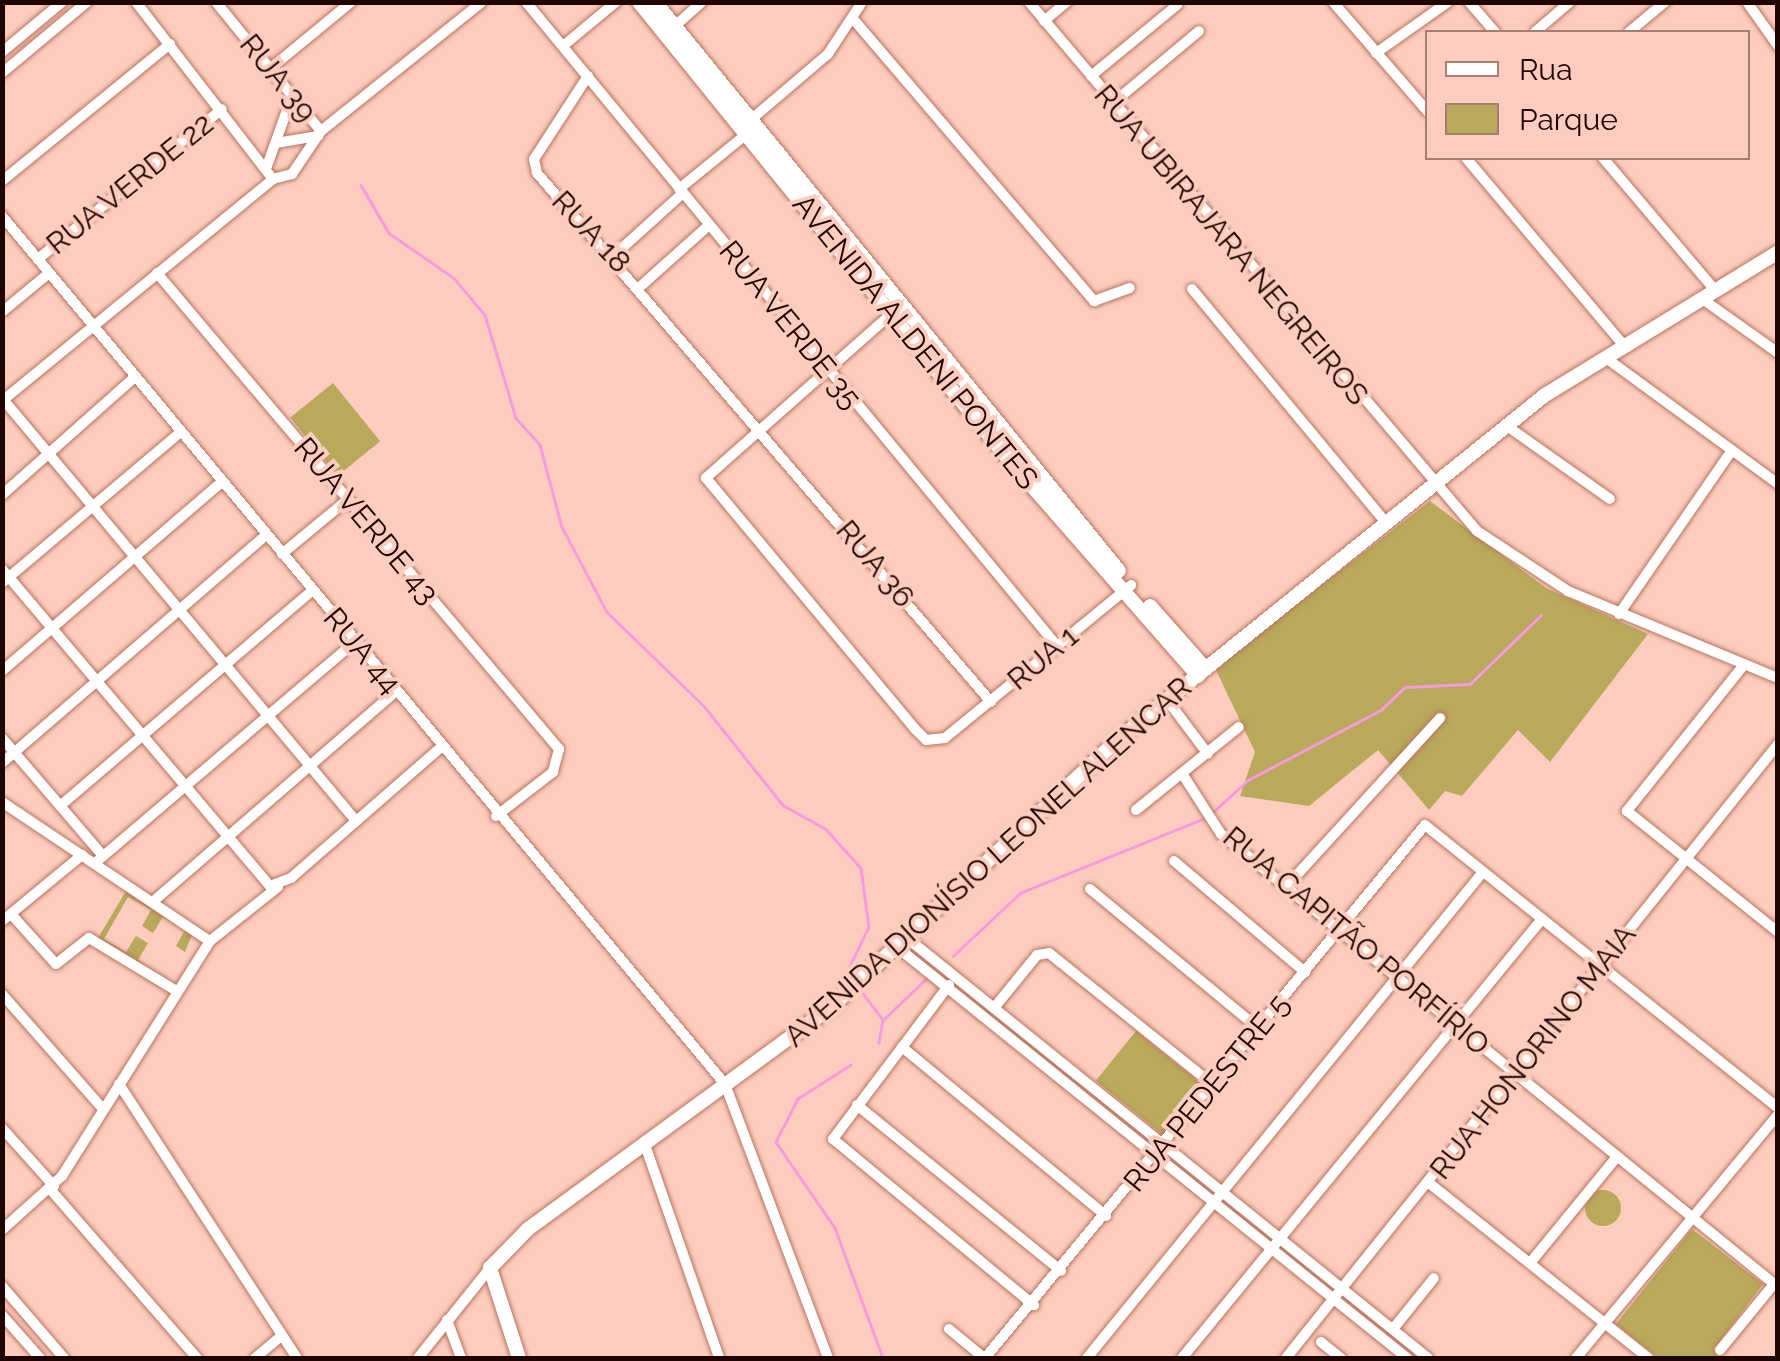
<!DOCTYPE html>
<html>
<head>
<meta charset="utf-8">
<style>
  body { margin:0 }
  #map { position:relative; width:1780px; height:1361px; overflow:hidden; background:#fccdbe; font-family:Raleway,sans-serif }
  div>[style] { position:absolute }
  .green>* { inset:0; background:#b8a95b; transform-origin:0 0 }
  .round { border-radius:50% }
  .stream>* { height:2.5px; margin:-1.25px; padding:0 1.25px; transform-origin:1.25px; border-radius:1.25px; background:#f89ade }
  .roads { filter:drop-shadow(0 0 2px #ba735d) drop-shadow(0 0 2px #ba735d) }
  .street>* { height:10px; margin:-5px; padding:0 5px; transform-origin:5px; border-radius:5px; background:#fff }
  .secondary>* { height:14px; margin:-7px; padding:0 7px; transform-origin:7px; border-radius:7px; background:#fff }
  span { translate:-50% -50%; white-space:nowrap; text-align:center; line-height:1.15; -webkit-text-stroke:8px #fccdbe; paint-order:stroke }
  .street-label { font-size:30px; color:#200602 }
  .frame { position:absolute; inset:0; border:5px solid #200602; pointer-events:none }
  .legend { position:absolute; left:1425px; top:30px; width:325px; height:130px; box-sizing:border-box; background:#fccdbe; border:2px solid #a47d73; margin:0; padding:12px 18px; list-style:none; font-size:30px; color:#200602 }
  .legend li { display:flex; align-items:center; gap:20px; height:50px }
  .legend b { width:50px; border:2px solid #a47d73 }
</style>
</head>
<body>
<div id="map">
  <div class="green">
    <div style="left:333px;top:383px;width:75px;height:55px;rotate:51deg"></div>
    <div style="clip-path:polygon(1430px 501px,1546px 588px,1648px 634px,1550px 762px,1518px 730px,1462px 796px,1445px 791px,1429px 810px,1378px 750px,1309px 806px,1240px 796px,1255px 752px,1215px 668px)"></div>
    <div style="clip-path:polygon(126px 891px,193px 932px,185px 952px,176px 946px,185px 930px,163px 917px,153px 933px,142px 926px,151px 910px,128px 897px,104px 939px,126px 952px,136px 936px,148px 943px,138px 960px,159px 975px,98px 938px)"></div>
    <div style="left:1136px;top:1031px;width:86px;height:64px;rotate:39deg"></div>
    <div class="round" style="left:1585px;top:1190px;width:36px;height:36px"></div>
    <div style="clip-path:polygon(1692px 1229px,1763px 1284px,1714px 1349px,1719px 1358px,1658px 1358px,1616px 1324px)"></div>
  </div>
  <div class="stream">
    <div style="left:361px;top:185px;width:56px;rotate:59.7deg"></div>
    <div style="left:389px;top:233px;width:79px;rotate:34.7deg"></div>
    <div style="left:454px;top:278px;width:48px;rotate:50deg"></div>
    <div style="left:485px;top:315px;width:108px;rotate:73.2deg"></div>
    <div style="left:516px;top:418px;width:36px;rotate:48deg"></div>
    <div style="left:540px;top:445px;width:85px;rotate:75deg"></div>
    <div style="left:562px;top:527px;width:96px;rotate:62.1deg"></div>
    <div style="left:607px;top:612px;width:135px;rotate:44.1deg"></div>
    <div style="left:704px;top:706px;width:127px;rotate:51.4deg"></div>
    <div style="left:783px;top:805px;width:49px;rotate:29.2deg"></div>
    <div style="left:826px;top:829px;width:52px;rotate:48.1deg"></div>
    <div style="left:861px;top:868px;width:60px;rotate:82.3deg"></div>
    <div style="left:869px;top:927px;width:46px;rotate:116deg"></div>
    <div style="left:1212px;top:813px;width:49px;rotate:-42.5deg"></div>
    <div style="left:1248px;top:780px;width:150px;rotate:-27.8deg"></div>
    <div style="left:1381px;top:710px;width:33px;rotate:-44deg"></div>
    <div style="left:1405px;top:687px;width:65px;rotate:-2.6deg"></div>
    <div style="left:1470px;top:684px;width:99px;rotate:-44.2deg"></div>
    <div style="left:953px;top:956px;width:92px;rotate:-43.2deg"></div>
    <div style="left:1020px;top:893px;width:200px;rotate:-22.1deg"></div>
    <div style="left:862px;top:992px;width:35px;rotate:53deg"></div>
    <div style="left:883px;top:1020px;width:23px;rotate:100deg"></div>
    <div style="left:883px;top:1020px;width:61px;rotate:-43.7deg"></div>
    <div style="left:851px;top:1065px;width:63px;rotate:147.3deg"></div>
    <div style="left:798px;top:1099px;width:48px;rotate:117.1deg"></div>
    <div style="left:776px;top:1142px;width:104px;rotate:55.5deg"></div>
    <div style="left:835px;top:1228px;width:139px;rotate:69.7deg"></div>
  </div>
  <div class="roads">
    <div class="street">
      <div style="left:136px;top:2px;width:224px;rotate:52.3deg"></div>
      <div style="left:216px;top:2px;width:166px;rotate:50.9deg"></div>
      <div style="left:321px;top:131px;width:206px;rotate:-38.7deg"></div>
      <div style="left:526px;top:2px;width:835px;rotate:50.49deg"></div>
      <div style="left:1029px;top:2px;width:693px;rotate:49.74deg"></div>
      <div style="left:1477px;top:531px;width:109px;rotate:33.4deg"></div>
      <div style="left:1568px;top:591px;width:227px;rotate:22.5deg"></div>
      <div style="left:1333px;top:2px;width:145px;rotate:49.2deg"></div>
      <div style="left:1469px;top:2px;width:40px;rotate:49deg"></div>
      <div style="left:1747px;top:2px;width:54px;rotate:54.8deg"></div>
      <div style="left:854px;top:20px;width:370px;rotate:49.5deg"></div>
      <div style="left:1094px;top:301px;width:38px;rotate:-20deg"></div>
      <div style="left:1044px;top:21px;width:30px;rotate:-40deg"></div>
      <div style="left:675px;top:26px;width:36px;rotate:-42deg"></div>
      <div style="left:1535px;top:32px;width:46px;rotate:-40.6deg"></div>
      <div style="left:1629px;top:32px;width:47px;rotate:-39.8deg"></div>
      <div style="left:563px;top:46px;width:69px;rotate:-39.7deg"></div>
      <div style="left:2px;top:52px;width:78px;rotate:-39.8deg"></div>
      <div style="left:1376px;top:53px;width:88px;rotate:-35.3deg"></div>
      <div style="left:271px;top:68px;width:104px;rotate:-39.5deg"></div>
      <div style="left:2px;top:73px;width:111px;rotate:-39.9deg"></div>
      <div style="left:588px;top:76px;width:99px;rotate:123deg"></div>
      <div style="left:534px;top:159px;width:14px;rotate:78deg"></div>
      <div style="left:537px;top:173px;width:697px;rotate:49.36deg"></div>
      <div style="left:1091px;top:76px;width:112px;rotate:-39.5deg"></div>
      <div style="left:1113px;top:103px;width:112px;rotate:-39.9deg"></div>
      <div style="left:747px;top:123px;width:106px;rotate:-40.4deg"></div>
      <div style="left:828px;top:54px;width:62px;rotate:-56.8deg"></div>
      <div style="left:276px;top:143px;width:43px;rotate:-9.5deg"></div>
      <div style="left:1466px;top:158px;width:247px;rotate:49.9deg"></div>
      <div style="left:1603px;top:158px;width:173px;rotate:49.7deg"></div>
      <div style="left:267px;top:166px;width:74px;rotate:-70.3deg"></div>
      <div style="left:2px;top:181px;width:217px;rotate:-39.2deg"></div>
      <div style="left:679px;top:189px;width:89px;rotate:-39.1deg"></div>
      <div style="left:2px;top:216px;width:1130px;rotate:50.21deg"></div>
      <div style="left:725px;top:1084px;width:293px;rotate:69.4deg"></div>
      <div style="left:611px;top:258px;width:97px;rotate:-42.1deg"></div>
      <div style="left:38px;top:259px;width:237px;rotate:-39.2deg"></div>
      <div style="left:157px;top:273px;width:623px;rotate:49.82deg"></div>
      <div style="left:559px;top:749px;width:24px;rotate:105deg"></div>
      <div style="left:553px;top:772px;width:72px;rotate:142.3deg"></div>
      <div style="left:642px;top:285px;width:90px;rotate:-41.8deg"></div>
      <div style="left:1192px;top:289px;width:305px;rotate:50.3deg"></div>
      <div style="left:1701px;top:298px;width:95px;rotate:35.5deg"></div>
      <div style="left:2px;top:312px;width:61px;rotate:-39.7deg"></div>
      <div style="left:890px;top:315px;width:246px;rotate:138.5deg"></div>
      <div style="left:706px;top:478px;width:327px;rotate:50.2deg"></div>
      <div style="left:915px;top:729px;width:16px;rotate:45deg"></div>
      <div style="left:926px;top:740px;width:19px;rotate:-6deg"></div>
      <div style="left:945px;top:738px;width:241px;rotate:-39.4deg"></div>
      <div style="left:1606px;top:358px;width:213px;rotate:36.2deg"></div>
      <div style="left:2px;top:398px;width:552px;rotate:50.07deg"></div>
      <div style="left:2px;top:401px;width:350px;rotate:-39.3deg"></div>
      <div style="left:273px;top:179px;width:20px;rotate:-15deg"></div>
      <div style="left:292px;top:174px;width:52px;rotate:-56deg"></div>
      <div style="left:1507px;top:426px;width:126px;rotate:35.3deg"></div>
      <div style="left:2px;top:495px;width:178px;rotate:-41.6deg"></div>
      <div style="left:282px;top:554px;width:85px;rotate:-39.7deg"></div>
      <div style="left:2px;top:569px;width:415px;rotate:49.8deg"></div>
      <div style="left:270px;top:886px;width:22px;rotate:-21deg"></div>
      <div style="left:291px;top:878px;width:199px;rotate:-41.1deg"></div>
      <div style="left:2px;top:583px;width:234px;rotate:-40.2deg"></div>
      <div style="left:1619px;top:614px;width:199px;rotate:-55.4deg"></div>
      <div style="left:1743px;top:666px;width:186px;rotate:128.7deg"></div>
      <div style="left:1627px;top:811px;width:193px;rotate:38.7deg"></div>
      <div style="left:2px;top:671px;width:290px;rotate:-40.7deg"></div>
      <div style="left:1168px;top:701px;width:66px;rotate:53deg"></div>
      <div style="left:2px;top:738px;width:155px;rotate:49.4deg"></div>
      <div style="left:2px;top:763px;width:349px;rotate:-40.8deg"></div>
      <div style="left:1183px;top:775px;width:70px;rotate:57.2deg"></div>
      <div style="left:1221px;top:834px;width:718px;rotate:39.12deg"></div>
      <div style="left:2px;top:802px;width:250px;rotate:33.8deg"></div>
      <div style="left:210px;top:941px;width:278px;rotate:122.2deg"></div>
      <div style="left:62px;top:1176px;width:81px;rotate:138deg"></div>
      <div style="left:60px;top:806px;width:331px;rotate:-40.5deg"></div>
      <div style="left:1136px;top:810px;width:132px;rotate:-38.9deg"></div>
      <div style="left:1174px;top:861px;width:172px;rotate:40.3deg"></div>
      <div style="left:95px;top:863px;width:341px;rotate:-40.4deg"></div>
      <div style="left:1285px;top:888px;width:230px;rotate:-47.6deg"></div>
      <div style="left:1090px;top:889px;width:219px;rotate:39.6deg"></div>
      <div style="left:156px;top:899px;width:316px;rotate:-40.9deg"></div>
      <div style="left:11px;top:914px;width:67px;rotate:48deg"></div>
      <div style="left:56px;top:964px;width:42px;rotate:-38.2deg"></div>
      <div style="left:89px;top:938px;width:100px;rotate:31.2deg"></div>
      <div style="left:2px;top:921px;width:104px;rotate:-39.5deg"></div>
      <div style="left:907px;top:938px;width:669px;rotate:38.87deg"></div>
      <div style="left:210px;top:941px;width:87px;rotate:-38.5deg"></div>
      <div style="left:897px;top:947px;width:655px;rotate:38.86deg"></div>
      <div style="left:949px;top:985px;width:193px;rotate:127deg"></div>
      <div style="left:833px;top:1139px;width:261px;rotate:39.6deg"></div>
      <div style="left:2px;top:994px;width:153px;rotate:48.7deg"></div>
      <div style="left:994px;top:1008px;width:68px;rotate:-50.9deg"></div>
      <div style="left:1037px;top:955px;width:12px;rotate:-9deg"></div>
      <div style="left:1049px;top:953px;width:211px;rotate:38.8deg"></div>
      <div style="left:902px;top:1047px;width:265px;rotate:39.6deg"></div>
      <div style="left:119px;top:1084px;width:327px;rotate:57deg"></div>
      <div style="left:857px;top:1105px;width:263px;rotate:39.1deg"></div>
      <div style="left:2px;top:1128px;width:78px;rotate:48.1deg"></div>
      <div style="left:645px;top:1145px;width:225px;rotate:70.8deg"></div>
      <div style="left:1429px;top:1183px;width:280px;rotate:38.6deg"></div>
      <div style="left:50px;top:1189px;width:224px;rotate:49deg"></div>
      <div style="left:1530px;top:1263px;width:136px;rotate:-50.7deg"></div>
      <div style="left:2px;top:1286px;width:95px;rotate:49.3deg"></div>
      <div style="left:2px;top:1315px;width:57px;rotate:48.5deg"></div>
      <div style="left:447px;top:1320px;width:40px;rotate:69.8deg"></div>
      <div style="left:949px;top:1329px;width:45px;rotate:39.6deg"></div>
      <div style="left:1393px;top:1329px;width:65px;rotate:-51.2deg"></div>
      <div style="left:1321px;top:1342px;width:26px;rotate:39deg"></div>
      <div style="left:1720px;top:1350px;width:85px;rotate:-50.7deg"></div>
      <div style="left:255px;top:1358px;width:35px;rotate:-40deg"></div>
      <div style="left:418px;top:1358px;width:115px;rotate:-51.3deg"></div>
      <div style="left:985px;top:1358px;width:691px;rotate:-50.46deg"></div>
      <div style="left:1425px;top:825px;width:452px;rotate:38.7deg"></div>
      <div style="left:1087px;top:1358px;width:627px;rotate:-50.83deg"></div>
      <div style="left:1182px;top:1358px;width:568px;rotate:-50.65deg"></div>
      <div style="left:1286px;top:1358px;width:787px;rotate:-51.29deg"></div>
      <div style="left:1576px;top:1358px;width:316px;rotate:-50.3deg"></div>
    </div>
    <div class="secondary">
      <div style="left:639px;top:2px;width:589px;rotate:51.07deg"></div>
      <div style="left:1009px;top:460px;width:287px;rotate:48.8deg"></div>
      <div style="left:655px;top:2px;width:734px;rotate:50.8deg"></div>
      <div style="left:1150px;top:606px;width:84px;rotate:48.4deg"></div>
      <div style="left:519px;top:1358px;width:95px;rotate:-107.9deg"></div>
      <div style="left:490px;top:1268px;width:54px;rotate:-45.7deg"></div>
      <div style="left:528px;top:1229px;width:373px;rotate:-36.2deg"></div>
      <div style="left:829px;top:1009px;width:399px;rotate:-43deg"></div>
      <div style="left:1121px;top:737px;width:545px;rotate:-38.89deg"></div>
      <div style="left:1545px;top:395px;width:273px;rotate:-31.5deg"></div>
    </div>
  </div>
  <div class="street-label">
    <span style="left:278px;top:78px;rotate:51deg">RUA 39</span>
    <span style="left:130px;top:184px;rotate:-39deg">RUA VERDE 22</span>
    <span style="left:591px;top:232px;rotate:47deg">RUA 18</span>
    <span style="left:1231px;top:245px;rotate:50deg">RUA UBIRAJARA NEGREIROS</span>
    <span style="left:790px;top:325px;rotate:51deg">RUA VERDE 35</span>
    <span style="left:915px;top:342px;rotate:51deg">AVENIDA ALDENI PONTES</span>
    <span style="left:366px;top:521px;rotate:50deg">RUA VERDE 43</span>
    <span style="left:875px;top:564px;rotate:50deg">RUA 36</span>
    <span style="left:362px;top:651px;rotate:50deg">RUA 44</span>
    <span style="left:1043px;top:658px;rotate:-40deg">RUA 1</span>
    <span style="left:988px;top:862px;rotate:-42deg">AVENIDA DIONÍSIO LEONEL ALENCAR</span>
    <span style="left:1356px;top:941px;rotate:40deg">RUA CAPITÃO PORFÍRIO</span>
    <span style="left:1533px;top:1052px;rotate:-52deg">RUA HONORINO MAIA</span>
    <span style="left:1207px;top:1093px;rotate:-51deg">RUA PEDESTRE 5</span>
  </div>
  <div class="frame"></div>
  <ul class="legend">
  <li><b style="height:12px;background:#fff"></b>Rua</li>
  <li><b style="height:28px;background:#b8a95b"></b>Parque</li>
  </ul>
</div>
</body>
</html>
